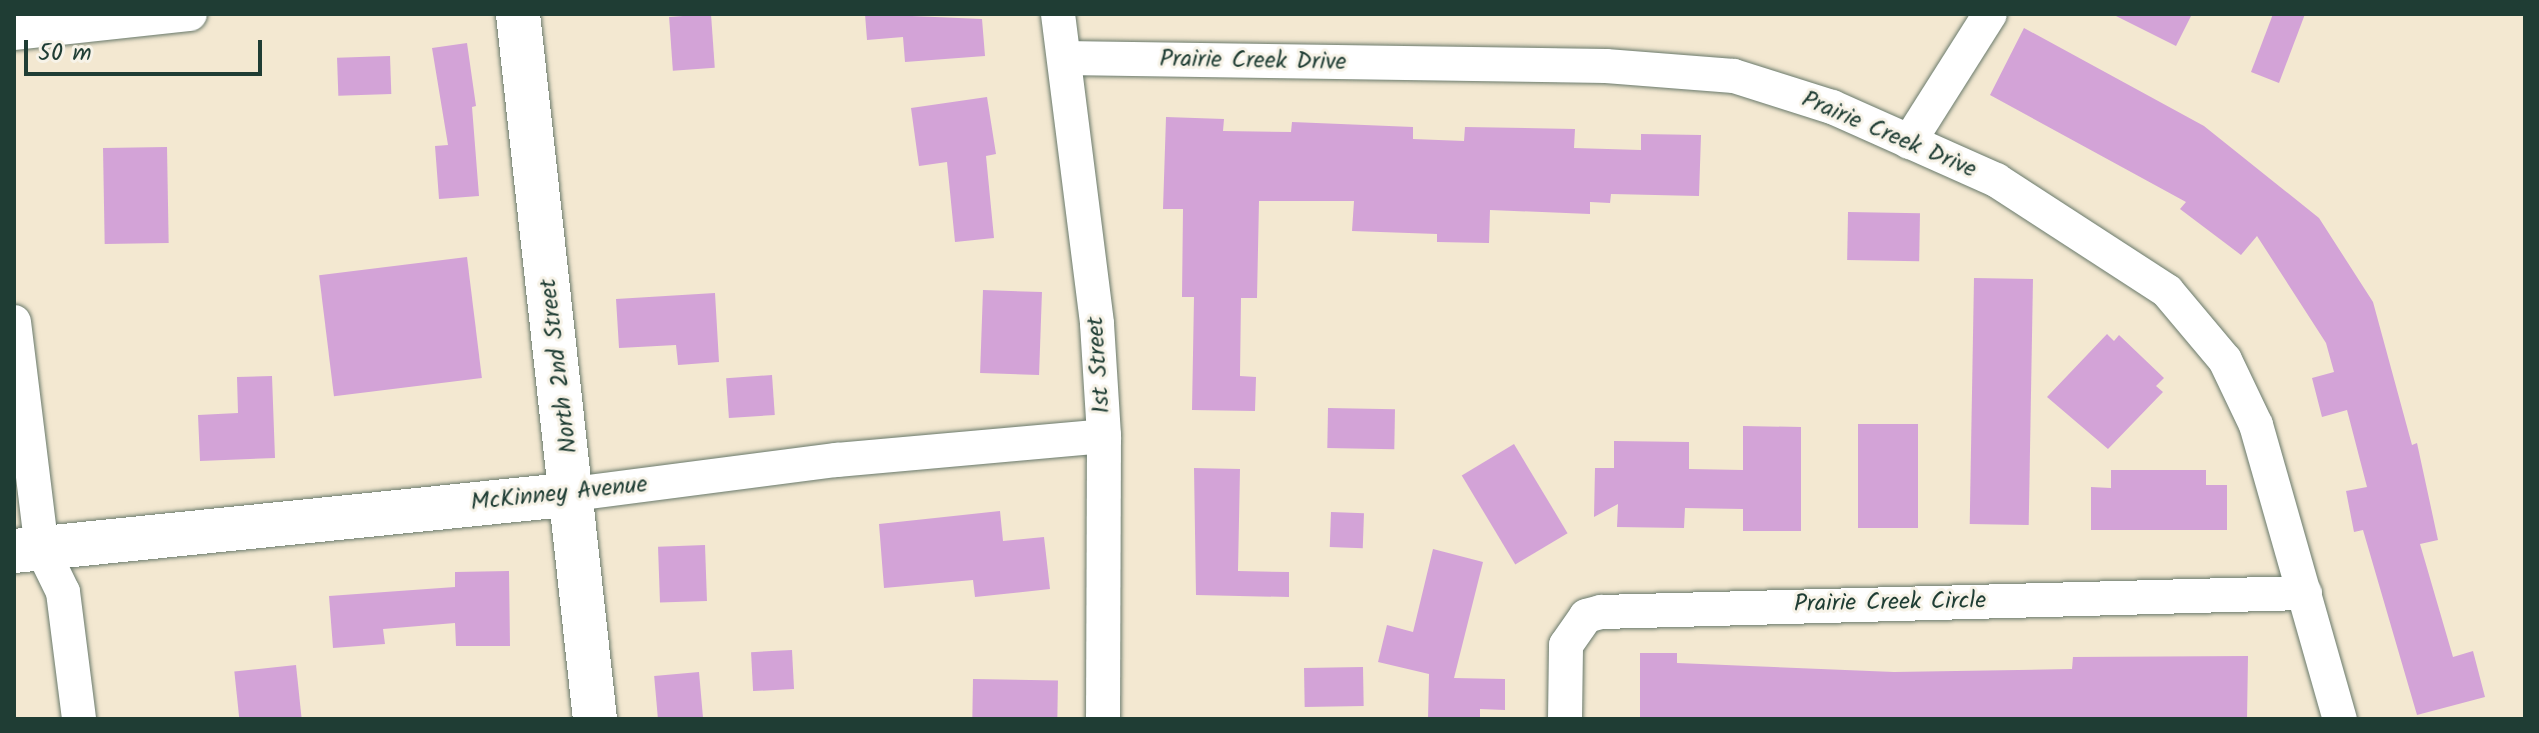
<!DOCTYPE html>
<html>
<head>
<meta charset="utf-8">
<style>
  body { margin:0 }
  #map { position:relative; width:2539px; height:733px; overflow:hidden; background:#f3e8d1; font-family:Kalam,sans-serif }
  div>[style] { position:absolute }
  .building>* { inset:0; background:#d3a3d7; transform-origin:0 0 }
  .roads { filter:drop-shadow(0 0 2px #69796b) drop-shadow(0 0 2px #69796b) }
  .street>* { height:34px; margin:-17px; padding:0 17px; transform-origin:17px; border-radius:17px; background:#fff }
  .secondary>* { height:44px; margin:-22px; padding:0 22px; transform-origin:22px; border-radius:22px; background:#fff }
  span { translate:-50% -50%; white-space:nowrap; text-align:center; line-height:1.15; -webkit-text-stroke:6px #f7f3e8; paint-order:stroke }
  .street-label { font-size:24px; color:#1f3d34 }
  .frame { position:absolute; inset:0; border:16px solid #1f3d34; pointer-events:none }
  .scale { position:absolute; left:24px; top:40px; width:238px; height:36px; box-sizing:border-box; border:4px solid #1f3d34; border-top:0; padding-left:10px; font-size:24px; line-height:28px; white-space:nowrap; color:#1f3d34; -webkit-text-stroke:6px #f7f3e8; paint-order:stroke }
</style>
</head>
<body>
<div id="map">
  <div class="building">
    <div style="left:711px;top:14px;width:54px;height:42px;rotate:86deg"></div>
    <div style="clip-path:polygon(865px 14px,982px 19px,985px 56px,905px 62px,903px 37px,867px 40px)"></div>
    <div style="clip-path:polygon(2112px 14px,2192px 14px,2176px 46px)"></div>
    <div style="clip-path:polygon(2273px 14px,2305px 14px,2279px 83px,2251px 72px)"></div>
    <div style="clip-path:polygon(2024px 28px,2204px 126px,2319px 218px,2373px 302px,2412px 445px,2417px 443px,2438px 540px,2420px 544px,2453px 657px,2473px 651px,2485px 697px,2417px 715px,2363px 530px,2354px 532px,2346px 491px,2367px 487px,2347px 410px,2322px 417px,2312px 378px,2334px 372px,2326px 343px,2257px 236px,2241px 255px,2180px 209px,2186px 202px,1990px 95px)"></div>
    <div style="clip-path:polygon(467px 43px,476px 106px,472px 107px,479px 196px,439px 199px,435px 146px,448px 145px,432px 48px)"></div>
    <div style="left:390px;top:56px;width:38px;height:53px;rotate:88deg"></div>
    <div style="clip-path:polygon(987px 97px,996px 154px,986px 156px,994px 238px,955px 242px,947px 162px,919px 166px,911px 108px)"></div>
    <div style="clip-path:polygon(1166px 117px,1224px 119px,1223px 131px,1291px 132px,1292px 122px,1413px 127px,1413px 139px,1464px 141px,1465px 127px,1575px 129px,1574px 148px,1641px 150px,1641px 134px,1701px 135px,1699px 196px,1611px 194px,1610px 203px,1590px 202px,1590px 214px,1490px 210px,1489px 243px,1437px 242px,1437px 234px,1352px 231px,1354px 201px,1259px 201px,1257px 298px,1241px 298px,1240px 376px,1256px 377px,1255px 411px,1192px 410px,1194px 297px,1182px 297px,1183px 209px,1163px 209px)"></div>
    <div style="left:167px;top:147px;width:96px;height:64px;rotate:89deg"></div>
    <div style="left:1848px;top:212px;width:72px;height:48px;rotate:1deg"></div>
    <div style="left:467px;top:257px;width:122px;height:149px;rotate:83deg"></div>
    <div style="left:1974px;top:278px;width:59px;height:246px;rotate:1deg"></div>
    <div style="left:983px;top:290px;width:59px;height:83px;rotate:2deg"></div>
    <div style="clip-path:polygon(715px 293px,719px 362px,678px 365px,676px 345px,619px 348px,616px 299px)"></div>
    <div style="clip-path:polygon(2107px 334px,2114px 341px,2119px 335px,2164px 378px,2156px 386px,2163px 392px,2108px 449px,2047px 397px)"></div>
    <div style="left:772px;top:375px;width:40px;height:46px;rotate:86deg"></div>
    <div style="clip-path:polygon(272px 376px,275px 458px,200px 461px,198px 415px,238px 413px,237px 377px)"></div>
    <div style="left:1328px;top:408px;width:67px;height:40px;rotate:1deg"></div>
    <div style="left:1858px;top:424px;width:60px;height:104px"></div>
    <div style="clip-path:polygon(1743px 426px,1801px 427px,1801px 531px,1743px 531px,1743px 509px,1685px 508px,1684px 528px,1617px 527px,1618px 504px,1594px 517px,1595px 468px,1614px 468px,1614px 441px,1689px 442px,1689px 469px,1743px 470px)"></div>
    <div style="left:1514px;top:444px;width:104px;height:61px;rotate:59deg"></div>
    <div style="clip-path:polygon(1194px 468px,1240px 469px,1238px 571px,1289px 572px,1289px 597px,1196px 595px)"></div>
    <div style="clip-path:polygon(2111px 470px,2206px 470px,2206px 485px,2227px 485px,2227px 530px,2091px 530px,2091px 487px,2111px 488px)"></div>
    <div style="clip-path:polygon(1000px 511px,1003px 541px,1044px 537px,1050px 589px,975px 597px,973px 580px,884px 588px,879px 524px)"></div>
    <div style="left:1331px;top:512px;width:33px;height:35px;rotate:2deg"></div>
    <div style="left:705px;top:545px;width:56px;height:47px;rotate:88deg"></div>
    <div style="clip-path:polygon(1433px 549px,1483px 562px,1454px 678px,1505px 679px,1505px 710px,1480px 709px,1480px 719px,1428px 719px,1429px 674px,1378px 662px,1387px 625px,1413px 632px)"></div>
    <div style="clip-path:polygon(509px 571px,510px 646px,456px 646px,455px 623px,383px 629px,385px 644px,333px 648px,329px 596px,455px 587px,455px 572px)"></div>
    <div style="left:792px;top:650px;width:39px;height:41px;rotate:87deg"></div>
    <div style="clip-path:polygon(1640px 653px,1677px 653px,1677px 663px,1894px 672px,2072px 669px,2073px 657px,2248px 656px,2247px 719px,1640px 719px)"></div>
    <div style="left:296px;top:665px;width:54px;height:62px;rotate:84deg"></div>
    <div style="left:1363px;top:667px;width:39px;height:59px;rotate:89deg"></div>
    <div style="left:699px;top:672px;width:47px;height:45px;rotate:85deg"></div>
    <div style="left:973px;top:679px;width:85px;height:40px;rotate:1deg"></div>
  </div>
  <div class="roads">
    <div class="street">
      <div style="left:1058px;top:14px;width:312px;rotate:82.8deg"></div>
      <div style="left:1097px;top:324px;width:112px;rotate:86.4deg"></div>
      <div style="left:1104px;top:436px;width:283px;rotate:90.2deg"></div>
      <div style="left:14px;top:33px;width:177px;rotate:-6.2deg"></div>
      <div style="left:1064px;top:58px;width:542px;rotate:0.85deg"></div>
      <div style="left:1606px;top:66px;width:128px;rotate:4.5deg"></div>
      <div style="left:1734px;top:76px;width:103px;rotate:17.6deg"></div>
      <div style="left:1832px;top:107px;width:180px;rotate:24deg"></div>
      <div style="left:1996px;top:180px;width:204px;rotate:33deg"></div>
      <div style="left:2167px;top:291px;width:90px;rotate:50deg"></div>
      <div style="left:2225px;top:360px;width:72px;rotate:64.5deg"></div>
      <div style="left:2256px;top:425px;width:306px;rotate:74.1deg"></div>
      <div style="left:1909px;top:142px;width:151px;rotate:-57.7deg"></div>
      <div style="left:14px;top:322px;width:229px;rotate:83deg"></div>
      <div style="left:42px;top:549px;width:48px;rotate:64deg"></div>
      <div style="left:63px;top:592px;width:128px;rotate:82.8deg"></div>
      <div style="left:574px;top:494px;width:265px;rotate:-7.4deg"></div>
      <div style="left:837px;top:460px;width:268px;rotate:-5.1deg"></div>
      <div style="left:1565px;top:719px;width:74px;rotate:-89.2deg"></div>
      <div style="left:1566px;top:645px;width:35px;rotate:-55deg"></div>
      <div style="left:1586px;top:616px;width:16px;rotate:-15deg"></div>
      <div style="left:1601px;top:612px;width:704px;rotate:-1.55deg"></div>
    </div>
    <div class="secondary">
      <div style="left:518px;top:14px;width:709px;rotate:83.77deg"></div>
      <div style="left:14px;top:551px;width:563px;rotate:-5.81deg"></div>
    </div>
  </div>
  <div class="street-label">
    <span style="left:1253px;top:61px;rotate:1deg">Prairie Creek Drive</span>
    <span style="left:1889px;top:135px;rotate:23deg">Prairie Creek Drive</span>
    <span style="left:1099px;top:365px;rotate:-94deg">1st Street</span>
    <span style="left:559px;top:366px;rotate:-97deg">North 2nd Street</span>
    <span style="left:559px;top:494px;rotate:-6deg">McKinney Avenue</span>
    <span style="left:1890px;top:603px;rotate:-1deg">Prairie Creek Circle</span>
  </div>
  <div class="frame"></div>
  <div class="scale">50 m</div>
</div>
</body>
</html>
